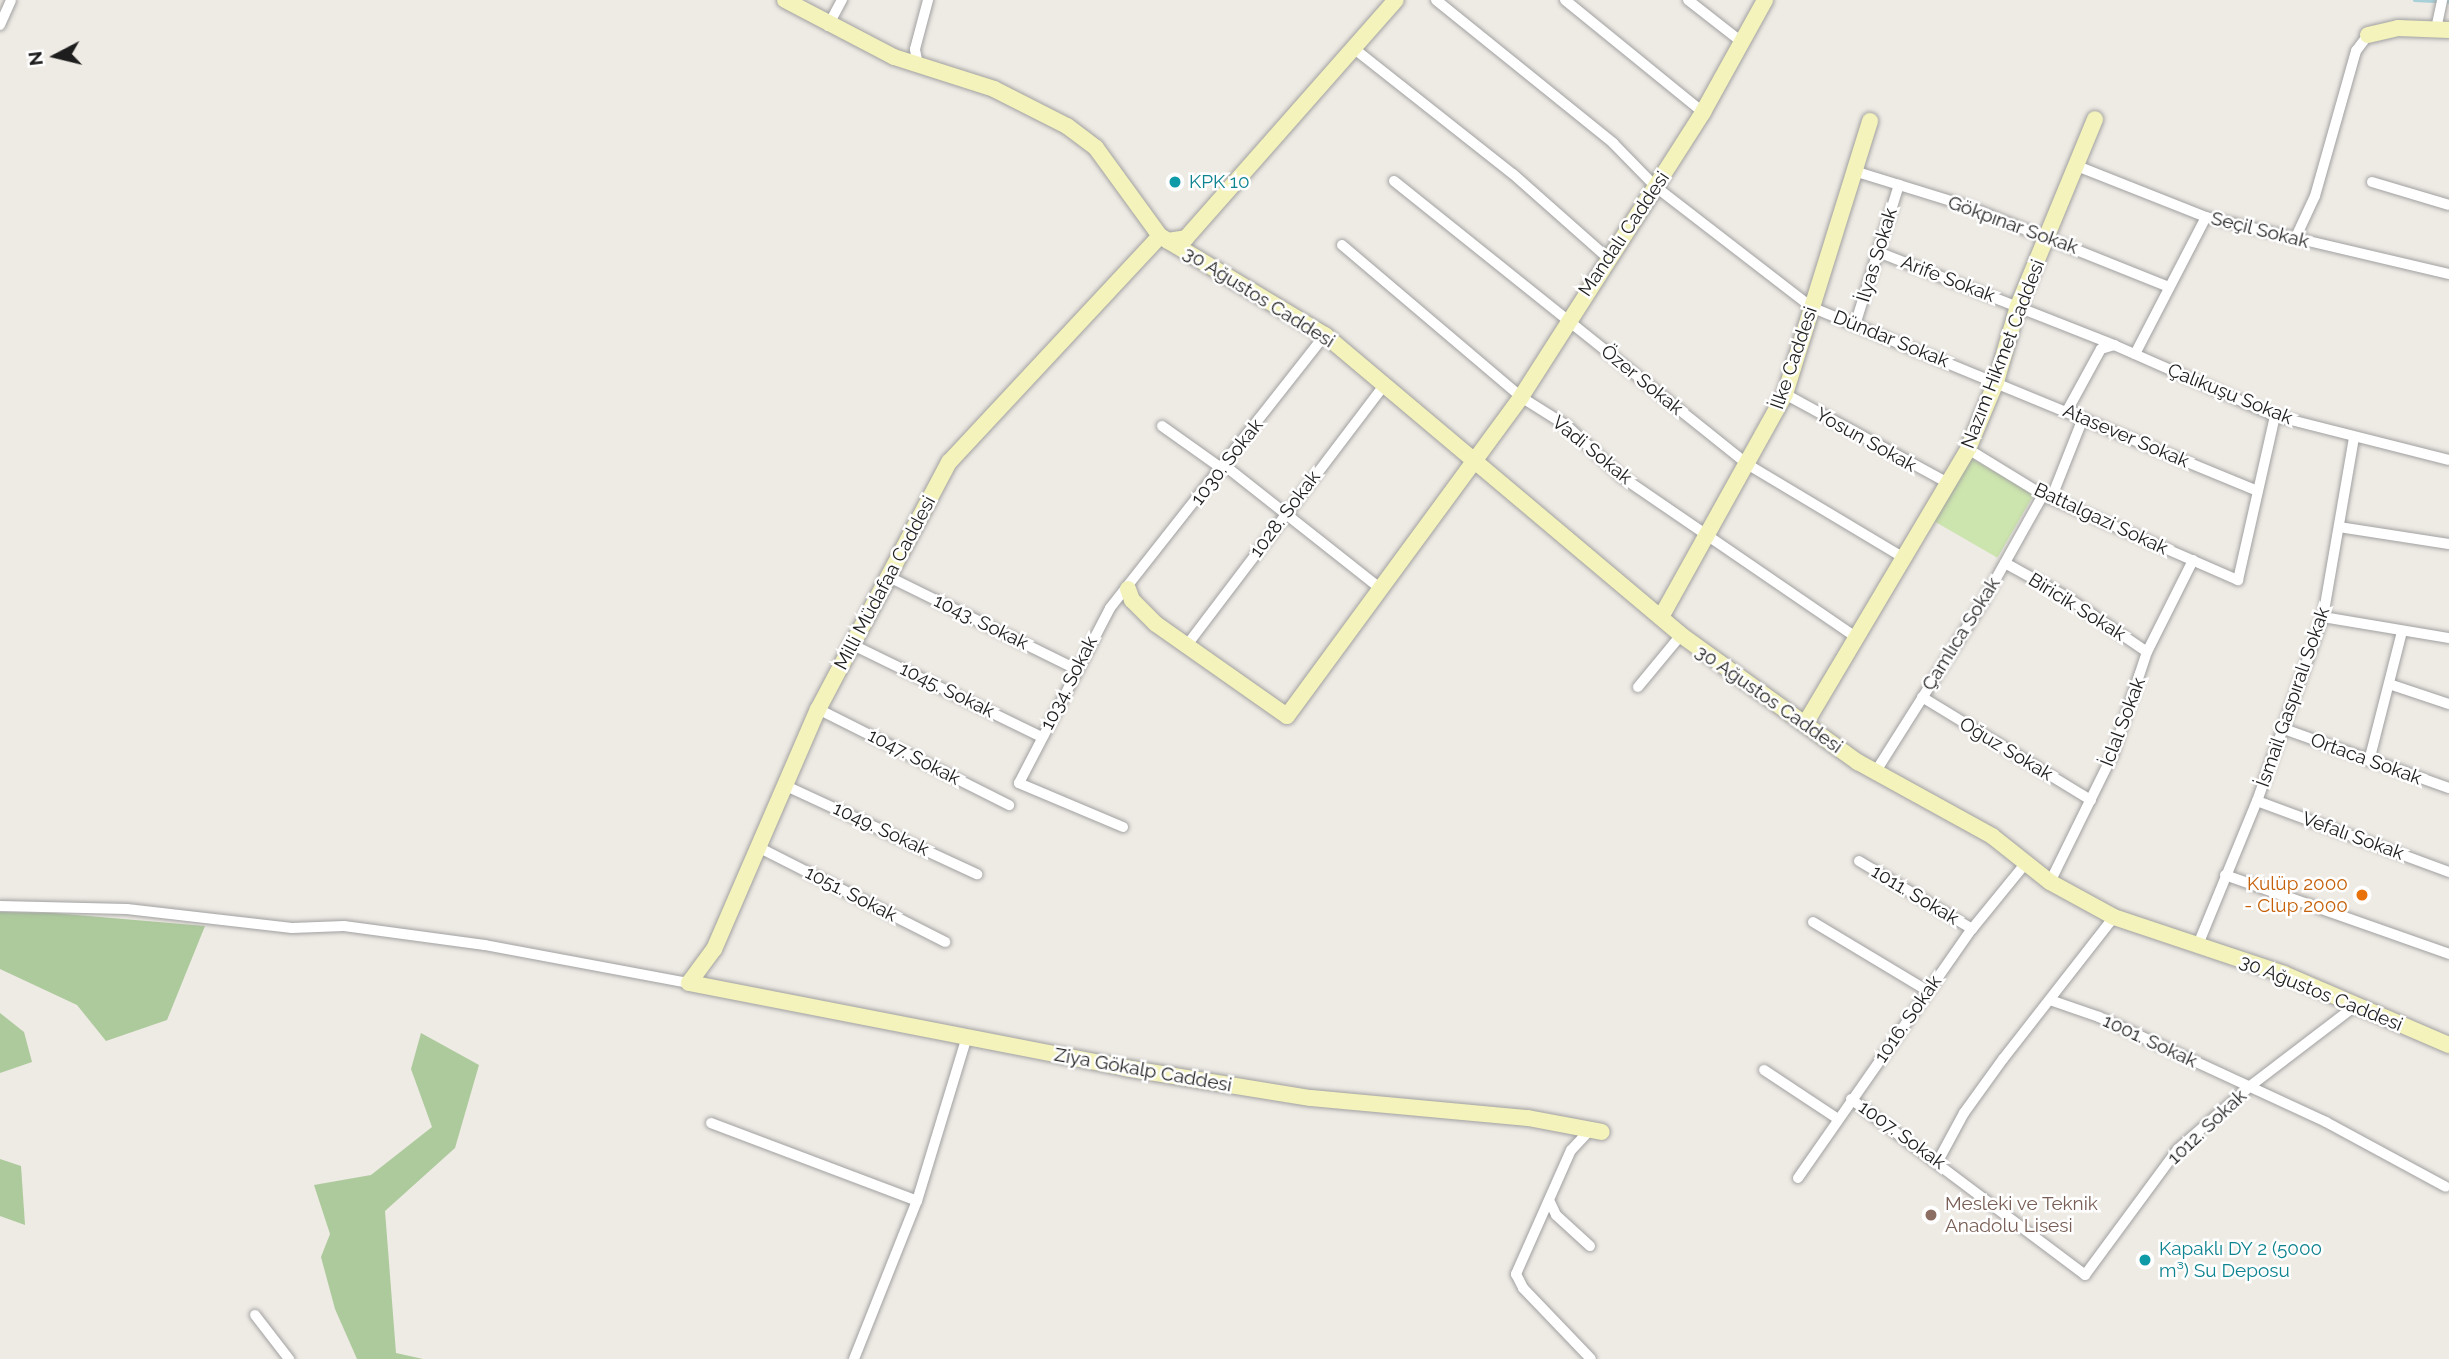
<!DOCTYPE html>
<html>
<head>
<meta charset="utf-8">
<style>
  body { margin:0 }
  #map { position:relative; width:2449px; height:1359px; overflow:hidden; background:#eeeae4; font-family:Raleway,sans-serif }
  div>[style] { position:absolute }
  .grass>* { inset:0; background:#cce4ae; transform-origin:0 0 }
  .forest>* { inset:0; background:#adca9c }
  .stream>* { height:3.5px; margin:-1.75px; padding:0 1.75px; transform-origin:1.75px; border-radius:1.75px; background:#a8d0d8 }
  .roads { filter:drop-shadow(0 0 2px #a1a1a1) drop-shadow(0 0 2px #a1a1a1) }
  .street>* { height:10px; margin:-5px; padding:0 5px; transform-origin:5px; border-radius:5px; background:#fff }
  .secondary>* { height:16px; margin:-8px; padding:0 8px; transform-origin:8px; border-radius:8px; background:#f4f3bc }
  .dots>* { width:19px; height:19px; translate:-50% -50%; box-sizing:border-box; border:4px solid #fff; border-radius:50% }
  span { translate:-50% -50%; white-space:nowrap; text-align:center; line-height:1.15; -webkit-text-stroke:5px #fff; paint-order:stroke }
  .culture-label { font-size:19px; color:#0d838f }
  .left { translate:0 -50%; text-align:left }
  .street-label { font-size:19px; color:#1d1d1d }
  .food-label { font-size:19px; color:#c56008 }
  .right { translate:-100% -50%; text-align:right }
  .education-label { font-size:19px; color:#785e54 }
  .north { position:absolute; left:21px; top:21px; width:70px; height:70px; -webkit-text-stroke:5px #fff; paint-order:stroke; rotate:263deg; font-size:19px; font-weight:700; line-height:28px; text-align:center; color:#1d1d1d }
  .north::after { content:''; display:block; margin:auto; width:24px; height:32px; background:#1d1d1d; clip-path:polygon(50% 0,100% 100%,50% 72%,0 100%) }
</style>
</head>
<body>
<div id="map">
  <div class="grass">
    <div style="left:1969px;top:457px;width:75px;height:73px;rotate:30deg"></div>
  </div>
  <div class="forest">
    <div style="clip-path:polygon(0 912px,53px 913px,205px 926px,167px 1020px,106px 1041px,77px 1005px,0 969px)"></div>
    <div style="clip-path:polygon(0 1013px,24px 1032px,32px 1062px,0 1073px)"></div>
    <div style="clip-path:polygon(421px 1033px,479px 1065px,455px 1148px,385px 1211px,396px 1353px,423px 1359px,357px 1359px,335px 1309px,321px 1257px,330px 1234px,314px 1185px,371px 1175px,432px 1127px,411px 1069px)"></div>
    <div style="clip-path:polygon(0 1159px,21px 1166px,25px 1225px,0 1216px)"></div>
  </div>
  <div class="stream">
    <div style="left:2415px;top:0;width:34px;rotate:3deg"></div>
  </div>
  <div class="roads">
    <div class="street">
      <div style="left:1436px;top:0;width:228px;rotate:38.9deg"></div>
      <div style="left:1613px;top:143px;width:62px;rotate:45.7deg"></div>
      <div style="left:1656px;top:187px;width:196px;rotate:37.7deg"></div>
      <div style="left:1811px;top:307px;width:481px;rotate:22.4deg"></div>
      <div style="left:1565px;top:0;width:178px;rotate:39.1deg"></div>
      <div style="left:1688px;top:0;width:70px;rotate:38deg"></div>
      <div style="left:0;top:25px;width:27px;rotate:-66deg"></div>
      <div style="left:828px;top:26px;width:30px;rotate:-62deg"></div>
      <div style="left:2436px;top:29px;width:30px;rotate:-78deg"></div>
      <div style="left:1352px;top:47px;width:205px;rotate:38.3deg"></div>
      <div style="left:1513px;top:174px;width:127px;rotate:41.5deg"></div>
      <div style="left:918px;top:65px;width:16px;rotate:-101deg"></div>
      <div style="left:915px;top:49px;width:51px;rotate:-75.1deg"></div>
      <div style="left:2077px;top:166px;width:139px;rotate:21.6deg"></div>
      <div style="left:2206px;top:217px;width:250px;rotate:13.2deg"></div>
      <div style="left:1854px;top:171px;width:115px;rotate:17.2deg"></div>
      <div style="left:1964px;top:205px;width:221px;rotate:21.8deg"></div>
      <div style="left:1394px;top:181px;width:452px;rotate:38.7deg"></div>
      <div style="left:1747px;top:464px;width:183px;rotate:30.9deg"></div>
      <div style="left:2372px;top:182px;width:80px;rotate:16.6deg"></div>
      <div style="left:2295px;top:239px;width:47px;rotate:-65.1deg"></div>
      <div style="left:2315px;top:196px;width:151px;rotate:-74.2deg"></div>
      <div style="left:2356px;top:51px;width:20px;rotate:-53deg"></div>
      <div style="left:1342px;top:245px;width:235px;rotate:40.3deg"></div>
      <div style="left:1521px;top:397px;width:54px;rotate:32.2deg"></div>
      <div style="left:1567px;top:426px;width:75px;rotate:42.8deg"></div>
      <div style="left:1622px;top:477px;width:283px;rotate:34.4deg"></div>
      <div style="left:1878px;top:252px;width:254px;rotate:21.5deg"></div>
      <div style="left:2114px;top:345px;width:176px;rotate:23.8deg"></div>
      <div style="left:2275px;top:416px;width:179px;rotate:14.2deg"></div>
      <div style="left:1855px;top:325px;width:147px;rotate:-72.6deg"></div>
      <div style="left:2135px;top:354px;width:154px;rotate:-62.6deg"></div>
      <div style="left:1785px;top:394px;width:186px;rotate:28.6deg"></div>
      <div style="left:2067px;top:411px;width:71px;rotate:-61.3deg"></div>
      <div style="left:2101px;top:349px;width:14px;rotate:-17deg"></div>
      <div style="left:1162px;top:426px;width:72px;rotate:35.4deg"></div>
      <div style="left:1968px;top:449px;width:88px;rotate:31.5deg"></div>
      <div style="left:2043px;top:495px;width:213px;rotate:23.6deg"></div>
      <div style="left:2238px;top:580px;width:168px;rotate:-77.3deg"></div>
      <div style="left:1224px;top:465px;width:200px;rotate:38.3deg"></div>
      <div style="left:2051px;top:499px;width:87px;rotate:-68.4deg"></div>
      <div style="left:2339px;top:527px;width:111px;rotate:8.8deg"></div>
      <div style="left:2005px;top:563px;width:68px;rotate:28.8deg"></div>
      <div style="left:2065px;top:596px;width:99px;rotate:34.3deg"></div>
      <div style="left:887px;top:576px;width:211px;rotate:26.2deg"></div>
      <div style="left:2323px;top:617px;width:128px;rotate:9.5deg"></div>
      <div style="left:851px;top:644px;width:212px;rotate:26deg"></div>
      <div style="left:1187px;top:645px;width:326px;rotate:-52.8deg"></div>
      <div style="left:2389px;top:684px;width:63px;rotate:18.4deg"></div>
      <div style="left:1638px;top:687px;width:67px;rotate:-50.4deg"></div>
      <div style="left:1922px;top:697px;width:198px;rotate:31.4deg"></div>
      <div style="left:818px;top:709px;width:214px;rotate:26.7deg"></div>
      <div style="left:2284px;top:729px;width:175px;rotate:19.7deg"></div>
      <div style="left:2369px;top:761px;width:133px;rotate:-75.7deg"></div>
      <div style="left:1876px;top:771px;width:202px;rotate:-57.7deg"></div>
      <div style="left:1984px;top:600px;width:120px;rotate:-60.7deg"></div>
      <div style="left:784px;top:785px;width:213px;rotate:24.8deg"></div>
      <div style="left:2257px;top:801px;width:205px;rotate:20.3deg"></div>
      <div style="left:1123px;top:827px;width:113px;rotate:-157.1deg"></div>
      <div style="left:1019px;top:783px;width:197px;rotate:-62.5deg"></div>
      <div style="left:1110px;top:608px;width:347px;rotate:-51.8deg"></div>
      <div style="left:758px;top:847px;width:210px;rotate:26.9deg"></div>
      <div style="left:1859px;top:861px;width:132px;rotate:31deg"></div>
      <div style="left:2225px;top:875px;width:238px;rotate:19.4deg"></div>
      <div style="left:2050px;top:882px;width:143px;rotate:-63.8deg"></div>
      <div style="left:2113px;top:754px;width:108px;rotate:-71.6deg"></div>
      <div style="left:2147px;top:652px;width:103px;rotate:-63.4deg"></div>
      <div style="left:0;top:906px;width:127px;rotate:1.4deg"></div>
      <div style="left:127px;top:909px;width:166px;rotate:6.6deg"></div>
      <div style="left:292px;top:928px;width:52px;rotate:-2.2deg"></div>
      <div style="left:344px;top:926px;width:142px;rotate:7.7deg"></div>
      <div style="left:485px;top:945px;width:208px;rotate:10.6deg"></div>
      <div style="left:1813px;top:922px;width:134px;rotate:31deg"></div>
      <div style="left:2197px;top:947px;width:158px;rotate:-67.7deg"></div>
      <div style="left:2257px;top:801px;width:195px;rotate:-70.3deg"></div>
      <div style="left:2323px;top:617px;width:182px;rotate:-80.2deg"></div>
      <div style="left:2050px;top:1000px;width:52px;rotate:19.1deg"></div>
      <div style="left:2099px;top:1017px;width:250px;rotate:24.8deg"></div>
      <div style="left:2326px;top:1122px;width:136px;rotate:28.4deg"></div>
      <div style="left:1764px;top:1070px;width:89px;rotate:33.5deg"></div>
      <div style="left:1851px;top:1099px;width:293px;rotate:36.9deg"></div>
      <div style="left:2085px;top:1275px;width:157px;rotate:-53.6deg"></div>
      <div style="left:2178px;top:1149px;width:94px;rotate:-41.1deg"></div>
      <div style="left:2249px;top:1087px;width:133px;rotate:-37.4deg"></div>
      <div style="left:711px;top:1123px;width:220px;rotate:20.7deg"></div>
      <div style="left:1589px;top:1131px;width:26px;rotate:133deg"></div>
      <div style="left:1571px;top:1150px;width:136px;rotate:113.9deg"></div>
      <div style="left:1516px;top:1274px;width:16px;rotate:63deg"></div>
      <div style="left:1523px;top:1288px;width:98px;rotate:46.2deg"></div>
      <div style="left:1938px;top:1161px;width:55px;rotate:-61.6deg"></div>
      <div style="left:1964px;top:1113px;width:67px;rotate:-54.2deg"></div>
      <div style="left:2003px;top:1059px;width:180px;rotate:-52deg"></div>
      <div style="left:1798px;top:1178px;width:304px;rotate:-55.1deg"></div>
      <div style="left:1972px;top:929px;width:84px;rotate:-50.8deg"></div>
      <div style="left:1550px;top:1202px;width:14px;rotate:65deg"></div>
      <div style="left:1556px;top:1215px;width:46px;rotate:42.4deg"></div>
      <div style="left:255px;top:1315px;width:56px;rotate:52.3deg"></div>
      <div style="left:854px;top:1359px;width:170px;rotate:-68.3deg"></div>
      <div style="left:917px;top:1201px;width:168px;rotate:-73.1deg"></div>
    </div>
    <div class="secondary">
      <div style="left:785px;top:0;width:123px;rotate:27.6deg"></div>
      <div style="left:894px;top:57px;width:105px;rotate:17.7deg"></div>
      <div style="left:994px;top:89px;width:82px;rotate:26.9deg"></div>
      <div style="left:1067px;top:126px;width:36px;rotate:37deg"></div>
      <div style="left:1096px;top:148px;width:109px;rotate:54deg"></div>
      <div style="left:1160px;top:236px;width:192px;rotate:31deg"></div>
      <div style="left:1325px;top:335px;width:466px;rotate:40.1deg"></div>
      <div style="left:1681px;top:635px;width:218px;rotate:35.7deg"></div>
      <div style="left:1858px;top:762px;width:153px;rotate:28.9deg"></div>
      <div style="left:1992px;top:836px;width:74px;rotate:38.4deg"></div>
      <div style="left:2050px;top:882px;width:73px;rotate:28.7deg"></div>
      <div style="left:2114px;top:917px;width:179px;rotate:18.5deg"></div>
      <div style="left:2284px;top:974px;width:180px;rotate:23.3deg"></div>
      <div style="left:2368px;top:35px;width:31px;rotate:-13deg"></div>
      <div style="left:2398px;top:28px;width:51px;rotate:2.2deg"></div>
      <div style="left:1160px;top:236px;width:309px;rotate:133deg"></div>
      <div style="left:949px;top:462px;width:280px;rotate:117.9deg"></div>
      <div style="left:818px;top:709px;width:262px;rotate:113.4deg"></div>
      <div style="left:714px;top:949px;width:42px;rotate:126.3deg"></div>
      <div style="left:689px;top:983px;width:444px;rotate:11deg"></div>
      <div style="left:1125px;top:1068px;width:188px;rotate:9.2deg"></div>
      <div style="left:1311px;top:1098px;width:218px;rotate:5.3deg"></div>
      <div style="left:1528px;top:1118px;width:75px;rotate:10.7deg"></div>
      <div style="left:1168px;top:241px;width:18px;rotate:-9deg"></div>
      <div style="left:1186px;top:238px;width:317px;rotate:-48.6deg"></div>
      <div style="left:1128px;top:589px;width:12px;rotate:70deg"></div>
      <div style="left:1132px;top:600px;width:34px;rotate:45deg"></div>
      <div style="left:1156px;top:624px;width:160px;rotate:35.1deg"></div>
      <div style="left:1287px;top:716px;width:396px;rotate:-53.7deg"></div>
      <div style="left:1521px;top:397px;width:338px;rotate:-57.4deg"></div>
      <div style="left:1703px;top:112px;width:128px;rotate:-61deg"></div>
      <div style="left:1661px;top:617px;width:255px;rotate:-60.9deg"></div>
      <div style="left:1785px;top:394px;width:286px;rotate:-72.7deg"></div>
      <div style="left:1805px;top:724px;width:320px;rotate:-59.3deg"></div>
      <div style="left:1968px;top:449px;width:73px;rotate:-67.3deg"></div>
      <div style="left:1996px;top:382px;width:79px;rotate:-73.9deg"></div>
      <div style="left:2018px;top:306px;width:202px;rotate:-67.6deg"></div>
    </div>
  </div>
  <div class="dots">
    <div style="left:1175px;top:182px;background:#0f9aa8"></div>
    <div style="left:2362px;top:895px;background:#e8710a"></div>
    <div style="left:1931px;top:1215px;background:#8d6e63"></div>
    <div style="left:2145px;top:1260px;background:#0f9aa8"></div>
  </div>
  <div class="culture-label">
    <span class="left" style="left:1189px;top:182px">KPK 10</span>
    <span class="left" style="left:2159px;top:1260px">Kapaklı DY 2 (5000<br>m³) Su Deposu</span>
  </div>
  <div class="street-label">
    <span style="left:2013px;top:225px;rotate:20deg">Gökpınar Sokak</span>
    <span style="left:2260px;top:230px;rotate:14deg">Seçil Sokak</span>
    <span style="left:1624px;top:234px;rotate:-56deg">Mandalı Caddesi</span>
    <span style="left:1877px;top:255px;rotate:-73deg">İlyas Sokak</span>
    <span style="left:1948px;top:279px;rotate:21deg">Arife Sokak</span>
    <span style="left:1259px;top:297px;rotate:32deg">30 Ağustos Caddesi</span>
    <span style="left:1891px;top:339px;rotate:22deg">Dündar Sokak</span>
    <span style="left:2003px;top:354px;rotate:-69deg">Nazım Hikmet Caddesi</span>
    <span style="left:1794px;top:358px;rotate:-71deg">İlke Caddesi</span>
    <span style="left:1642px;top:380px;rotate:39deg">Özer Sokak</span>
    <span style="left:2230px;top:394px;rotate:22deg">Çalıkuşu Sokak</span>
    <span style="left:2126px;top:436px;rotate:23deg">Atasever Sokak</span>
    <span style="left:1866px;top:440px;rotate:29deg">Yosun Sokak</span>
    <span style="left:1592px;top:450px;rotate:39deg">Vadi Sokak</span>
    <span style="left:1227px;top:462px;rotate:-52deg">1030. Sokak</span>
    <span style="left:1285px;top:514px;rotate:-53deg">1028. Sokak</span>
    <span style="left:2101px;top:519px;rotate:25deg">Battalgazi Sokak</span>
    <span style="left:885px;top:583px;rotate:-62deg">Milli Müdafaa Caddesi</span>
    <span style="left:2077px;top:607px;rotate:32deg">Biricik Sokak</span>
    <span style="left:981px;top:622px;rotate:26deg">1043. Sokak</span>
    <span style="left:1961px;top:634px;rotate:-58deg">Çamlıca Sokak</span>
    <span style="left:1069px;top:683px;rotate:-63deg">1034. Sokak</span>
    <span style="left:947px;top:690px;rotate:26deg">1045. Sokak</span>
    <span style="left:2293px;top:697px;rotate:-71deg">İsmail Gaspıralı Sokak</span>
    <span style="left:1769px;top:699px;rotate:35deg">30 Ağustos Caddesi</span>
    <span style="left:2123px;top:722px;rotate:-69deg">İclal Sokak</span>
    <span style="left:2006px;top:749px;rotate:31deg">Oğuz Sokak</span>
    <span style="left:914px;top:757px;rotate:27deg">1047. Sokak</span>
    <span style="left:2366px;top:759px;rotate:20deg">Ortaca Sokak</span>
    <span style="left:881px;top:829px;rotate:25deg">1049. Sokak</span>
    <span style="left:2353px;top:836px;rotate:20deg">Vefalı Sokak</span>
    <span style="left:851px;top:894px;rotate:27deg">1051. Sokak</span>
    <span style="left:1915px;top:895px;rotate:31deg">1011. Sokak</span>
    <span style="left:2321px;top:993px;rotate:22deg">30 Ağustos Caddesi</span>
    <span style="left:1908px;top:1019px;rotate:-55deg">1016. Sokak</span>
    <span style="left:2150px;top:1041px;rotate:25deg">1001. Sokak</span>
    <span style="left:1143px;top:1070px;rotate:10deg">Ziya Gökalp Caddesi</span>
    <span style="left:2207px;top:1127px;rotate:-43deg">1012. Sokak</span>
    <span style="left:1902px;top:1135px;rotate:36deg">1007. Sokak</span>
  </div>
  <div class="food-label">
    <span class="right" style="left:2348px;top:895px">Kulüp 2000<br>- Clup 2000</span>
  </div>
  <div class="education-label">
    <span class="left" style="left:1945px;top:1215px">Mesleki ve Teknik<br>Anadolu Lisesi</span>
  </div>
  <div class="north">N</div>
</div>
</body>
</html>
